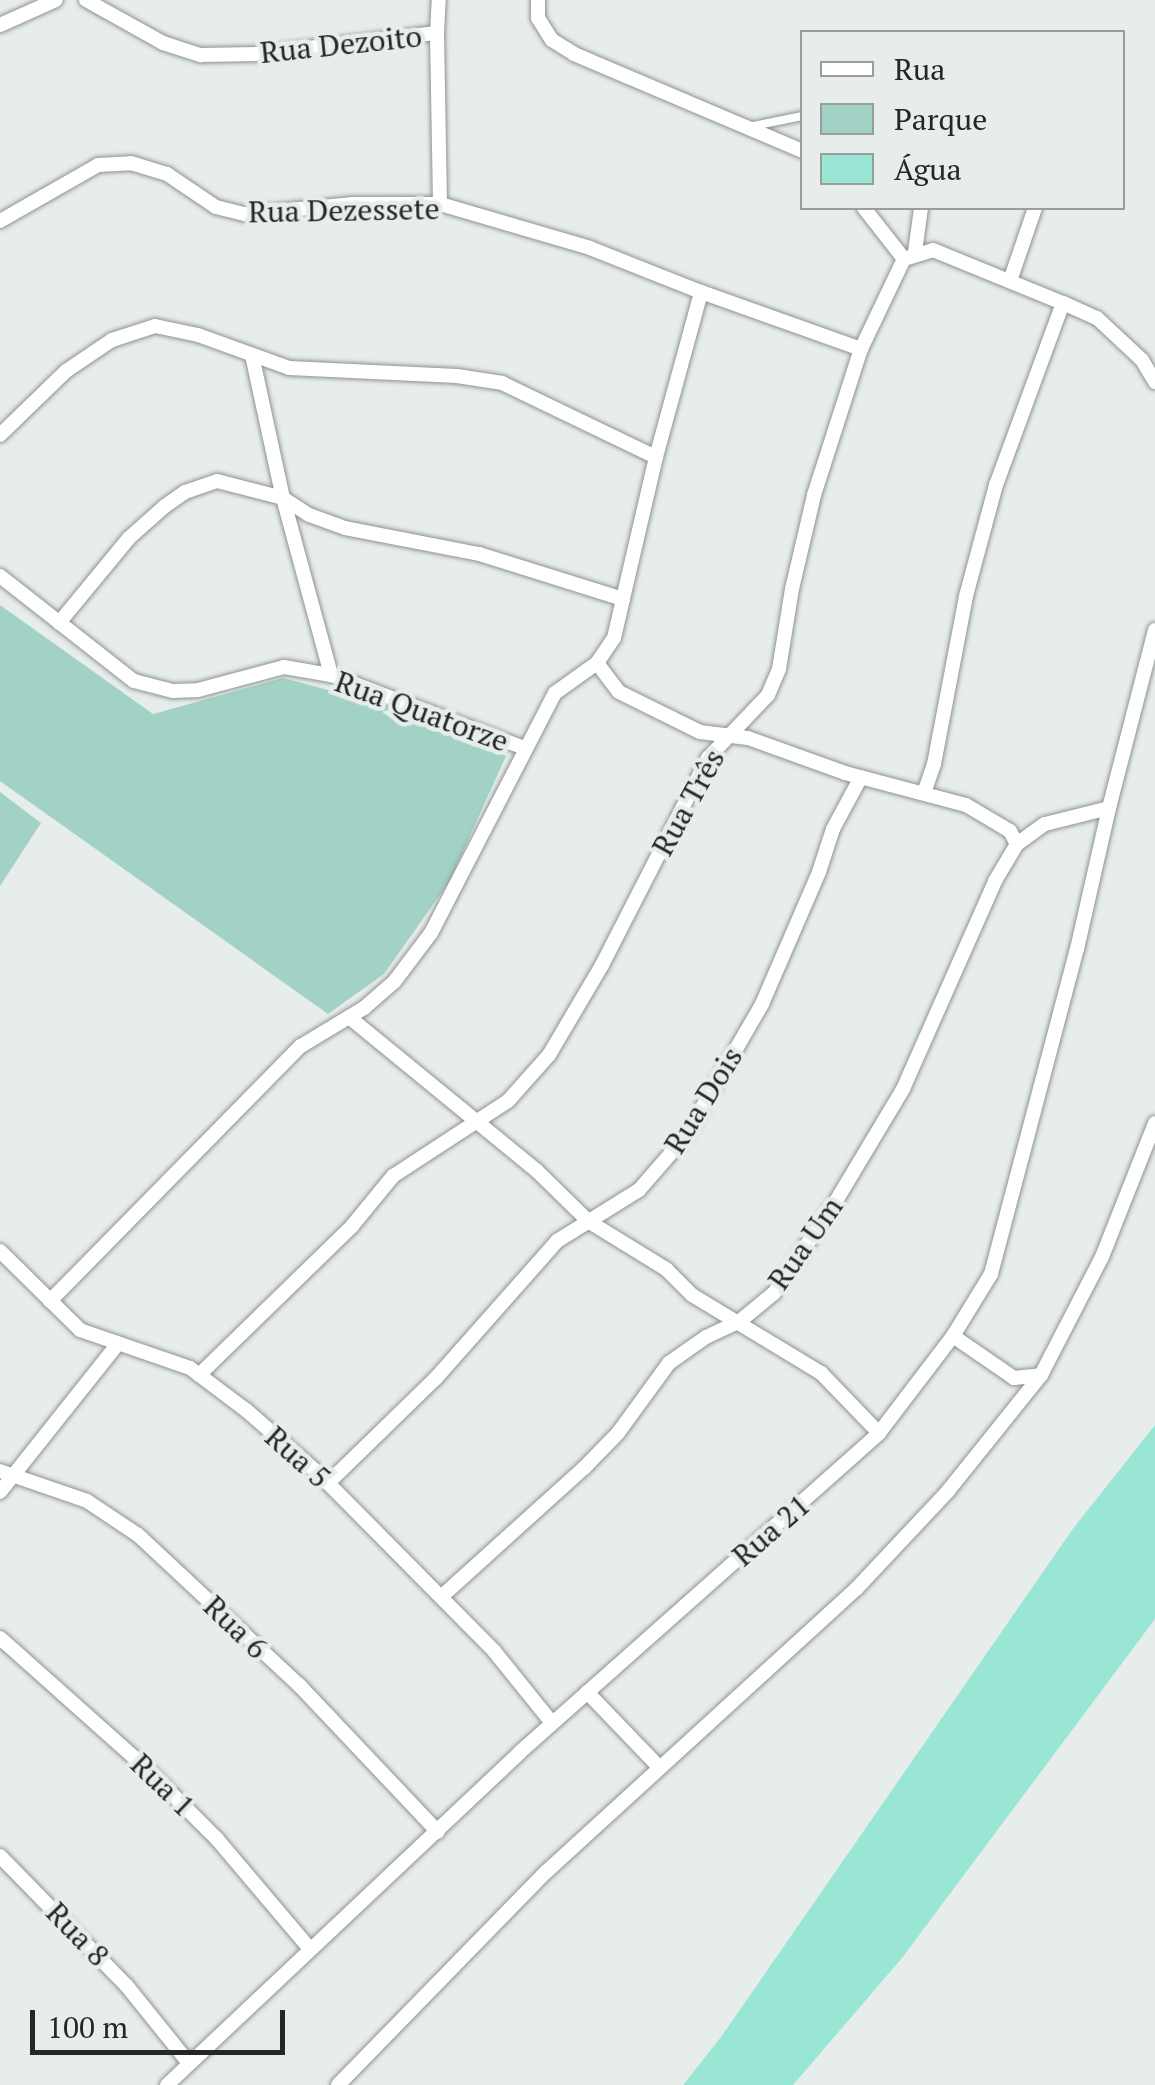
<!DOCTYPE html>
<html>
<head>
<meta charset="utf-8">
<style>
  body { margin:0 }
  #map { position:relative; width:1155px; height:2085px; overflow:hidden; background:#e7edeb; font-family:"PT Serif",serif }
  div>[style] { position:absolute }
  .green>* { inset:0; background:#a2d1c6 }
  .water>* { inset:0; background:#9ae6d5 }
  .roads { filter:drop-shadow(0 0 2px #8e9392) drop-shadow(0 0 2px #8e9392) }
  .service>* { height:8px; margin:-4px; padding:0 4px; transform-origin:4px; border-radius:4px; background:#fff }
  .minor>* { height:14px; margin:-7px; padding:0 7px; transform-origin:7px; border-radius:7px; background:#fff }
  span { translate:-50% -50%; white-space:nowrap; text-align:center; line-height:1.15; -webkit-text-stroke:9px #e7edeb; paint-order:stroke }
  .street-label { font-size:30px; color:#252726 }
  .legend { position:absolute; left:800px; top:30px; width:325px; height:180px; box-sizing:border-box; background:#e7edeb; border:2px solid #999e9c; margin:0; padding:12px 18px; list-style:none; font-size:30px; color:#252726 }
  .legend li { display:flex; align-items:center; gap:20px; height:50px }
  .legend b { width:50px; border:2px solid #999e9c }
  .scale { position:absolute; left:30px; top:2010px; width:255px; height:45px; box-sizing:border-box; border:5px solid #252726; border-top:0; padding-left:12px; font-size:30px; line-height:35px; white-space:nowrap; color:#252726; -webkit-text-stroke:8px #e7edeb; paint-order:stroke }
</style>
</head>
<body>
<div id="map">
  <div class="green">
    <div style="clip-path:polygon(0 605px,153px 714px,283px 678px,392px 707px,506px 756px,449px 882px,384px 974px,328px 1014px,0 781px)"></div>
    <div style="clip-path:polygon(0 792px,41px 823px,0 886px)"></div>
  </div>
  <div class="water">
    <div style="clip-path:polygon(1155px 1425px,1155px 1619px,902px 1958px,793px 2085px,683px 2085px,721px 2037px,1072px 1530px)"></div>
  </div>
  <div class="roads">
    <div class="service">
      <div style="left:748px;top:127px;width:55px;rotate:-11.5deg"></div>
    </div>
    <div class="minor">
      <div style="left:86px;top:0;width:88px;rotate:29.2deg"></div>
      <div style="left:163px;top:43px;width:40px;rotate:18deg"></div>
      <div style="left:201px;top:55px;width:56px;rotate:-1deg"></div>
      <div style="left:257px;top:54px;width:181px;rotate:-6.7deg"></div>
      <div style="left:437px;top:33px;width:171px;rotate:89deg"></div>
      <div style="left:538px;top:0;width:18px;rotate:90deg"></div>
      <div style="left:538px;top:18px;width:26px;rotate:58deg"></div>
      <div style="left:552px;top:40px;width:26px;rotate:32deg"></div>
      <div style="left:574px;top:54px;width:248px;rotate:23deg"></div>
      <div style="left:0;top:25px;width:61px;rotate:-24.1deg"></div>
      <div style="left:437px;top:33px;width:33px;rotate:-87deg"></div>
      <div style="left:864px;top:208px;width:65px;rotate:51.9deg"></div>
      <div style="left:0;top:221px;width:113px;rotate:-29.7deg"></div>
      <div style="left:98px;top:165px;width:33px;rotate:-3deg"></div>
      <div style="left:131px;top:163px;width:38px;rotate:17deg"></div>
      <div style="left:167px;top:174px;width:59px;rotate:34deg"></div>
      <div style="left:216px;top:207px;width:30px;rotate:14deg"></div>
      <div style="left:245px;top:214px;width:107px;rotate:-5.3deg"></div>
      <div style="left:352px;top:204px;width:88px"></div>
      <div style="left:440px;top:204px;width:156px;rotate:16.3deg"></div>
      <div style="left:590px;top:248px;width:119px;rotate:21.6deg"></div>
      <div style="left:915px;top:252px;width:44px;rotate:-82.2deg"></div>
      <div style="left:1011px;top:278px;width:74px;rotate:-71.1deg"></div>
      <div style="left:252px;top:355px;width:146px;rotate:77.8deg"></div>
      <div style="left:283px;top:498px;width:183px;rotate:74.8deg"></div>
      <div style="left:0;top:435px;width:92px;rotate:-44.1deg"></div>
      <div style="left:66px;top:371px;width:55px;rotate:-34deg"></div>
      <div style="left:112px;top:340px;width:45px;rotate:-18deg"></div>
      <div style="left:155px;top:326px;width:44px;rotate:11.8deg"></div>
      <div style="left:198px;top:335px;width:97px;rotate:19.9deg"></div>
      <div style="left:289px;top:368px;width:168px;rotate:2.7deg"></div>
      <div style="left:457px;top:376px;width:46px;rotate:8.8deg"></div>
      <div style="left:502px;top:383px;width:171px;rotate:25.7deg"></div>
      <div style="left:656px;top:457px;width:146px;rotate:103.1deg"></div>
      <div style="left:623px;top:599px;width:151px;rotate:-162.6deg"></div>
      <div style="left:479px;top:554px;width:136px;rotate:-169deg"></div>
      <div style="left:345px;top:528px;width:38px;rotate:-160deg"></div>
      <div style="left:309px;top:515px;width:31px;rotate:-147deg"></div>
      <div style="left:283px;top:498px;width:68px;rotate:-165.6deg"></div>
      <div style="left:217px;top:481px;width:34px;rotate:161deg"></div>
      <div style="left:185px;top:492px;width:24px;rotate:145deg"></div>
      <div style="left:165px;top:506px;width:48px;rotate:138.4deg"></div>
      <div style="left:129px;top:538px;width:110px;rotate:129.5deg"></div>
      <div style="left:656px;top:457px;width:171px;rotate:-74.7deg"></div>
      <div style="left:701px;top:292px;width:170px;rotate:19.6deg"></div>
      <div style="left:0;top:576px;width:170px;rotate:38.1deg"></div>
      <div style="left:134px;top:681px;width:40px;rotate:14.4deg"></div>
      <div style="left:173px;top:691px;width:25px;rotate:-2deg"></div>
      <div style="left:198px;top:690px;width:89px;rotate:-15deg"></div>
      <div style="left:284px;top:667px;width:48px;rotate:9.7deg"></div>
      <div style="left:331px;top:675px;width:206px;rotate:20.7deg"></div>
      <div style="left:597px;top:663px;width:30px;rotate:-56deg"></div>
      <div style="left:614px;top:638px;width:40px;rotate:-77deg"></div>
      <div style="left:924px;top:793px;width:31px;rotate:-71deg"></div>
      <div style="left:934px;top:764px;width:171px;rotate:-79.2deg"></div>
      <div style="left:966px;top:596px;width:115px;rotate:-74.9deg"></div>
      <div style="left:996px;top:485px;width:194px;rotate:-69.8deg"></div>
      <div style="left:1063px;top:303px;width:37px;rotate:24deg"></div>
      <div style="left:1097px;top:318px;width:62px;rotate:43deg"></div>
      <div style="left:1142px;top:360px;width:26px;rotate:59deg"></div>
      <div style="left:349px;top:1017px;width:242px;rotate:39.3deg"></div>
      <div style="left:536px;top:1170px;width:73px;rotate:44.4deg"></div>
      <div style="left:588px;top:1221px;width:92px;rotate:31.6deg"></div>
      <div style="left:666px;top:1269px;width:37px;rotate:45deg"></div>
      <div style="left:692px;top:1295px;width:151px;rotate:31.2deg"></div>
      <div style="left:821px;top:1373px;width:83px;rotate:46deg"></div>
      <div style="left:0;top:1251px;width:112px;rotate:44.6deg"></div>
      <div style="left:80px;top:1330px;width:116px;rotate:19.1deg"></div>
      <div style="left:190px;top:1368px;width:70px;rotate:36.9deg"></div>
      <div style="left:246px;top:1410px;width:96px;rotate:41.2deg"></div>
      <div style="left:318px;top:1473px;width:250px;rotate:45.3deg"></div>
      <div style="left:494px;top:1651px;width:92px;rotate:51.1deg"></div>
      <div style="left:50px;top:1301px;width:358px;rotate:-45.5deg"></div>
      <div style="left:301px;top:1046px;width:74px;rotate:-31.1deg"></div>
      <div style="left:364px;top:1008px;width:40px;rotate:-41deg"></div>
      <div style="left:394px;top:982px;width:61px;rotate:-52.9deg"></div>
      <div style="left:431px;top:933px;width:270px;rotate:-62.7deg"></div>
      <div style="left:555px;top:693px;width:52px;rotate:-35.5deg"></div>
      <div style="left:597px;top:663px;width:36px;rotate:53deg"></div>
      <div style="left:619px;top:692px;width:90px;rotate:26.3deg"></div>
      <div style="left:700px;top:732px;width:48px;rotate:7.1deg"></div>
      <div style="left:748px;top:738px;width:103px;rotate:19.8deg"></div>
      <div style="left:845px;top:773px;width:125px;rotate:14.8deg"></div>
      <div style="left:966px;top:805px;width:51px;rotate:30.6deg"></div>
      <div style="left:1010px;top:831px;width:15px;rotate:62deg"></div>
      <div style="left:1017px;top:844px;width:34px;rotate:-36deg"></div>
      <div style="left:1045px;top:824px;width:66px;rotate:-14deg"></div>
      <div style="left:1109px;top:808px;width:184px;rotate:-75.5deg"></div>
      <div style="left:953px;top:1336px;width:74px;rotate:34.5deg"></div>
      <div style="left:1014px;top:1378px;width:27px;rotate:-6deg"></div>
      <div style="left:199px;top:1375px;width:214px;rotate:-44.2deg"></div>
      <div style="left:352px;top:1226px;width:65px;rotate:-50.6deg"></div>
      <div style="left:393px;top:1176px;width:137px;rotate:-33.1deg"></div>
      <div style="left:508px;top:1101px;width:62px;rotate:-48.3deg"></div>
      <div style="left:549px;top:1055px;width:104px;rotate:-59.5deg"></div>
      <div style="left:602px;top:965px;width:233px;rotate:-62.9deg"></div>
      <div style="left:708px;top:758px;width:87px;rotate:-46.4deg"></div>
      <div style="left:768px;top:695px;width:28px;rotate:-67deg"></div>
      <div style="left:779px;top:669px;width:81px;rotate:-80.8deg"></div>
      <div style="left:792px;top:589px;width:97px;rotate:-76.8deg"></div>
      <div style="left:814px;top:495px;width:153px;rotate:-72.2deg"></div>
      <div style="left:861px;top:349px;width:100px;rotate:-64.5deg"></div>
      <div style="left:904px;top:259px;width:30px;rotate:-17deg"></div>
      <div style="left:933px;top:250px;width:140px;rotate:22.2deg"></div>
      <div style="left:0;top:1471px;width:92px;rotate:19deg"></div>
      <div style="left:87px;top:1501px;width:61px;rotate:33.7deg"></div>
      <div style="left:138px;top:1535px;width:220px;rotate:43deg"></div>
      <div style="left:299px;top:1685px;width:202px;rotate:46.6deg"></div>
      <div style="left:328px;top:1483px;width:151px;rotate:-44.2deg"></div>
      <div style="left:436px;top:1378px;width:183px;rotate:-48.5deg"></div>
      <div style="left:557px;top:1241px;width:97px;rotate:-31.9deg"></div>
      <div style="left:639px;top:1190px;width:70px;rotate:-49deg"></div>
      <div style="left:685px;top:1137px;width:154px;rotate:-59.9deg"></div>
      <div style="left:762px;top:1004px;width:144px;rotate:-66.6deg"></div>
      <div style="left:819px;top:872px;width:45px;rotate:-72deg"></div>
      <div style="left:833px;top:829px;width:59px;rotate:-61.7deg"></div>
      <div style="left:0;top:1492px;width:186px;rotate:-51.5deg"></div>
      <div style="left:441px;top:1597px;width:193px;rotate:-42.1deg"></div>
      <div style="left:584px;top:1468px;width:49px;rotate:-45.8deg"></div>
      <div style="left:618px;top:1433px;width:87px;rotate:-53.9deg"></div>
      <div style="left:669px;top:1363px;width:45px;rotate:-35.1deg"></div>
      <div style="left:706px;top:1337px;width:38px;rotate:-25deg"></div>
      <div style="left:740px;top:1321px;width:44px;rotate:-39.5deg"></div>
      <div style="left:774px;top:1293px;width:105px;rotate:-55.9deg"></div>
      <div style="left:833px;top:1206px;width:136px;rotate:-59.1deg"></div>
      <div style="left:903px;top:1089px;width:227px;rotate:-66.1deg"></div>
      <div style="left:995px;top:881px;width:43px;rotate:-59.3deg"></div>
      <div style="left:0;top:1638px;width:197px;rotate:41.7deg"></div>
      <div style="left:147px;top:1769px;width:99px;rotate:45deg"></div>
      <div style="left:217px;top:1839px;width:143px;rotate:49.8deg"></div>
      <div style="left:587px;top:1692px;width:101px;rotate:46.2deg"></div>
      <div style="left:0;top:1856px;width:180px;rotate:45.7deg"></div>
      <div style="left:126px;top:1985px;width:100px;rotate:51.1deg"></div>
      <div style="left:167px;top:2085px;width:484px;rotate:-43.3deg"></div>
      <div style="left:519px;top:1753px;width:482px;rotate:-41.6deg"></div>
      <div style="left:879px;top:1433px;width:122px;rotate:-52.7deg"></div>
      <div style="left:953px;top:1336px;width:73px;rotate:-58.5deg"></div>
      <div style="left:991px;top:1274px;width:336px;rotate:-75.2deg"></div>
      <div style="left:1077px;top:949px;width:145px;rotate:-77.2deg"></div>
      <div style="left:338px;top:2085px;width:298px;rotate:-45.7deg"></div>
      <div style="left:546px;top:1872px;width:421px;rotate:-42.4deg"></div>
      <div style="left:857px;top:1588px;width:133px;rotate:-46.8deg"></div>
      <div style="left:948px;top:1491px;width:149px;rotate:-51.3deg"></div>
      <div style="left:1041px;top:1375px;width:133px;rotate:-62.7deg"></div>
      <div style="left:1102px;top:1257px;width:144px;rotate:-68.4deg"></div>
    </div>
  </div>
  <div class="street-label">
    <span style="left:341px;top:44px;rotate:-6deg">Rua Dezoito</span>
    <span style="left:344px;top:210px;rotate:-1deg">Rua Dezessete</span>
    <span style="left:422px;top:711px;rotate:20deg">Rua Quatorze</span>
    <span style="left:688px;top:802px;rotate:-61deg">Rua Três</span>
    <span style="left:703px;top:1100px;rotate:-58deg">Rua Dois</span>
    <span style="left:805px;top:1243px;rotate:-55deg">Rua Um</span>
    <span style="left:298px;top:1457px;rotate:42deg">Rua 5</span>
    <span style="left:771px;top:1530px;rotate:-41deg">Rua 21</span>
    <span style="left:236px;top:1627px;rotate:44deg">Rua 6</span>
    <span style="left:163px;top:1785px;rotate:44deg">Rua 1</span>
    <span style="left:78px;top:1934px;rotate:46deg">Rua 8</span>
  </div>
  <ul class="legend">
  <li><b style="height:12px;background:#fff"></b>Rua</li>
  <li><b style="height:28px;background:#a2d1c6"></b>Parque</li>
  <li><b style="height:28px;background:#9ae6d5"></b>Água</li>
  </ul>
  <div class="scale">100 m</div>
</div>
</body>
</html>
